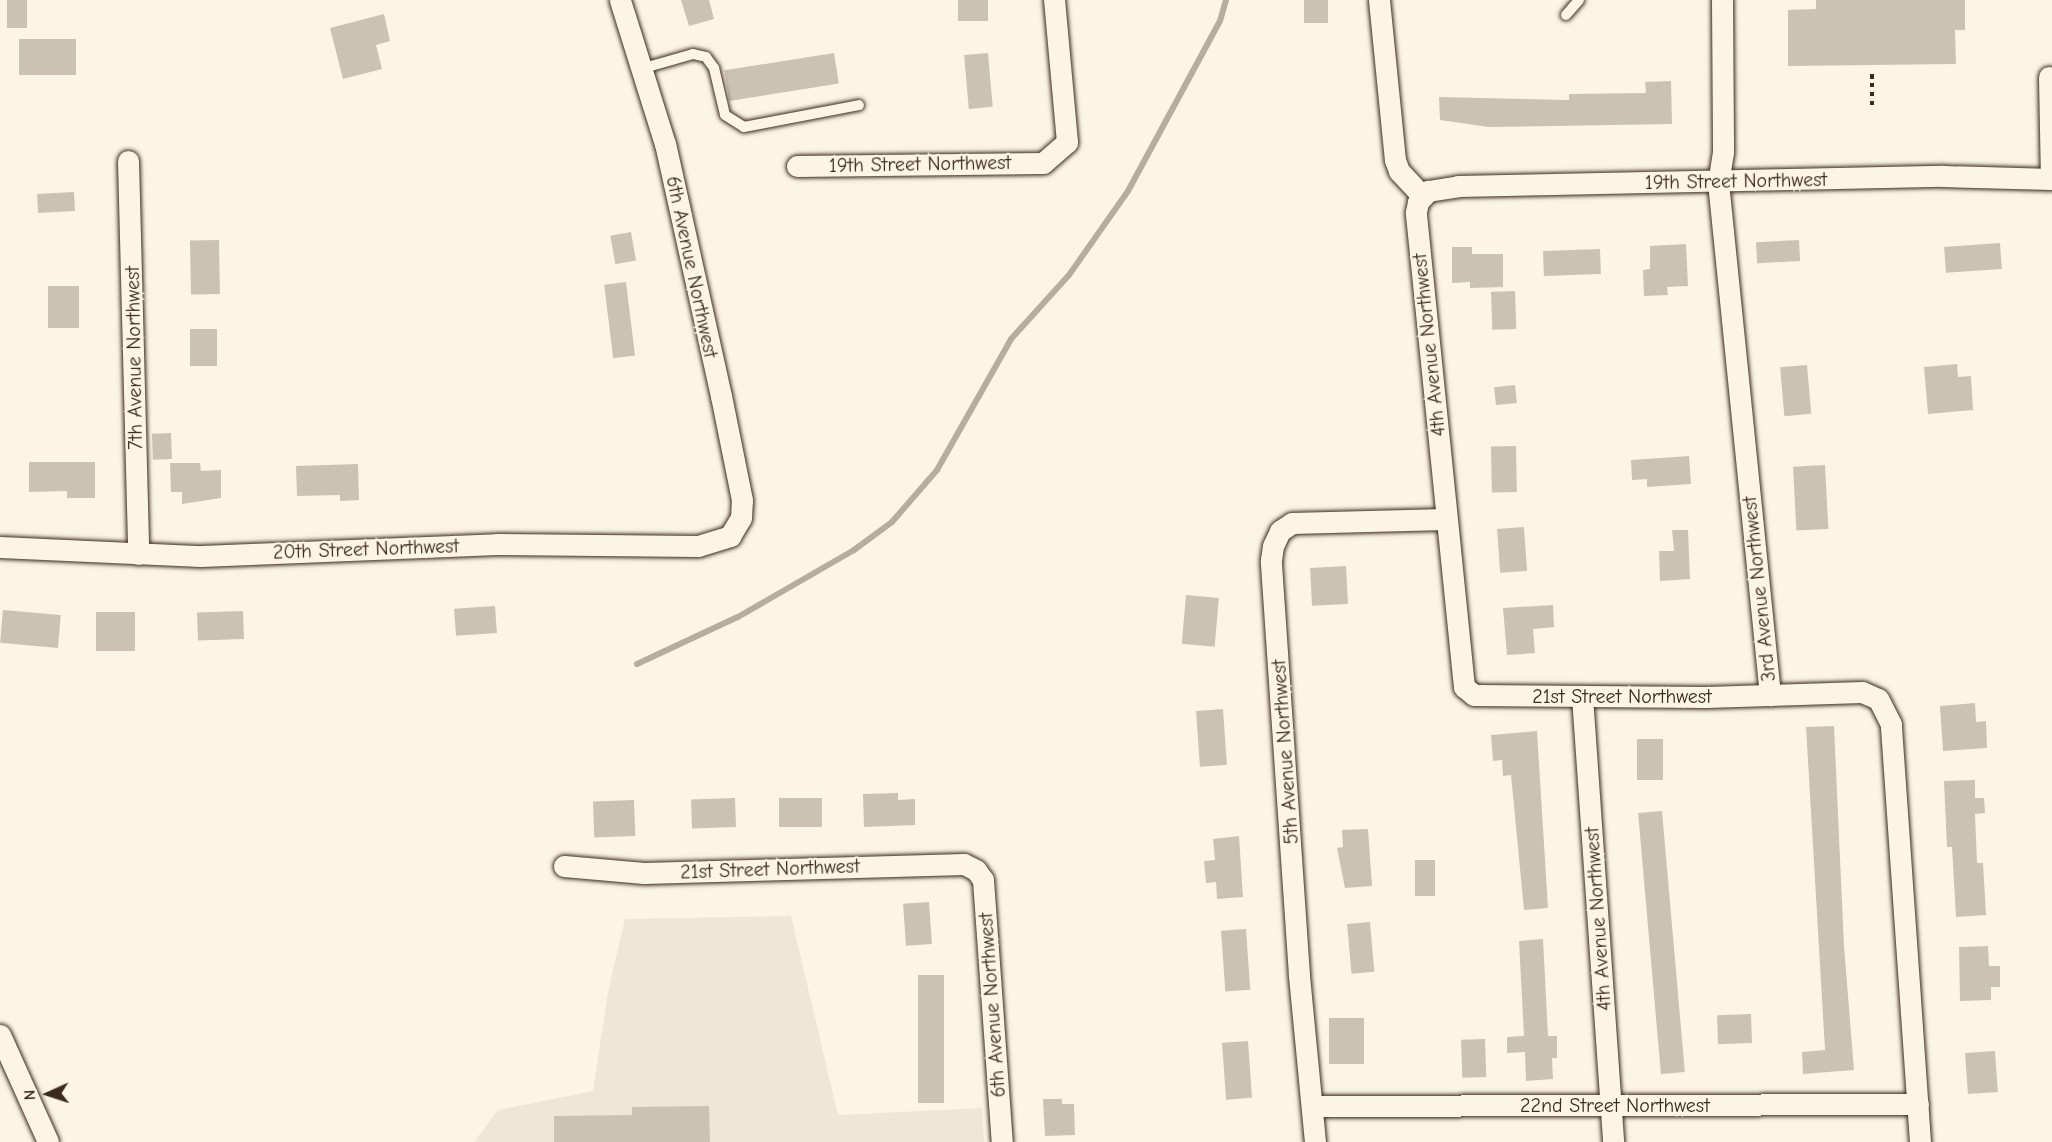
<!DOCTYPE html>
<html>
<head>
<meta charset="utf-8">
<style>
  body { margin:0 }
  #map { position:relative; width:2052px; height:1142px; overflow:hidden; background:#fcf5e5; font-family:"Comic Neue",sans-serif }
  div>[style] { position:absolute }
  .built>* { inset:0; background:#eee6d6 }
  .stream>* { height:6px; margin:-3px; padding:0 3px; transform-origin:3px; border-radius:3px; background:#b7ad9e }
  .building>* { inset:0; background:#ccc2b3; transform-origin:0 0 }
  .path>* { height:4px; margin-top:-2px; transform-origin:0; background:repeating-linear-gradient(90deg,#3b2a1e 0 4.5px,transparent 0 9px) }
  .roads { filter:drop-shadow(0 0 2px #3b2a1e) drop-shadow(0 0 2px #3b2a1e) }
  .lane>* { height:10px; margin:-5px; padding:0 5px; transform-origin:5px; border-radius:5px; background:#fcf5e5 }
  .street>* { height:21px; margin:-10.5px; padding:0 10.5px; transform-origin:10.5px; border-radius:10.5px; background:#fcf5e5 }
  span { translate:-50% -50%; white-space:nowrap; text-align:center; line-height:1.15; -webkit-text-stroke:4.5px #fcf5e5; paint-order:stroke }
  .street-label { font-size:20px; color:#3b2a1e }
  .north { position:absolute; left:18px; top:1064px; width:60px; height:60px; -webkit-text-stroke:4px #fcf5e5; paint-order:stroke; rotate:267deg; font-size:16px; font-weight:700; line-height:24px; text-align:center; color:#3b2a1e }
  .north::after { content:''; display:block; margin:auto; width:21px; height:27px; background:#3b2a1e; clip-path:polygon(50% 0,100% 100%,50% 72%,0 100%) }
</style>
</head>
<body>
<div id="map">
  <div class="built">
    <div style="clip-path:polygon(791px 916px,838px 1115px,982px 1108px,984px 1142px,474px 1142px,498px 1110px,593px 1091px,608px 992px,625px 919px)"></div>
  </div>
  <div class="stream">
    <div style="left:637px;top:664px;width:111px;rotate:-25deg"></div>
    <div style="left:738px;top:617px;width:134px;rotate:-30deg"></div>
    <div style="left:854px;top:550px;width:47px;rotate:-36.4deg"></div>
    <div style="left:892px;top:522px;width:69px;rotate:-49.1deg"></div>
    <div style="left:937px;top:470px;width:150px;rotate:-60.5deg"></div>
    <div style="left:1011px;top:339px;width:86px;rotate:-47.8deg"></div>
    <div style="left:1069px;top:275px;width:103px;rotate:-54.9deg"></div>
    <div style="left:1128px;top:191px;width:193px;rotate:-61.6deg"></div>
    <div style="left:1220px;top:21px;width:22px;rotate:-74deg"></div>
  </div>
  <div class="building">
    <div style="left:7px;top:0;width:20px;height:28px"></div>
    <div style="clip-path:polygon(681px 0,709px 0,714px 19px,689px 26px)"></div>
    <div style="left:958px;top:0;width:30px;height:21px"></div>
    <div style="left:1304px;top:0;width:24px;height:23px"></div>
    <div style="clip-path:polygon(1816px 0,1965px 0,1965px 30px,1955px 30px,1956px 64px,1788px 66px,1788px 10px,1816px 9px)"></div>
    <div style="clip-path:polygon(384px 14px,390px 41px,376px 45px,382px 69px,343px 79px,330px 28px)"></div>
    <div style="left:76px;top:39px;width:36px;height:57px;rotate:90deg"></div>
    <div style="left:834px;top:53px;width:31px;height:111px;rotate:81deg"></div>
    <div style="left:988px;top:53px;width:54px;height:24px;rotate:85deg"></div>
    <div style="clip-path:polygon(1671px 81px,1672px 124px,1489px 127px,1440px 120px,1439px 97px,1569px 100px,1569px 94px,1646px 93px,1645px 82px)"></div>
    <div style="left:74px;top:192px;width:19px;height:37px;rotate:87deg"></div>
    <div style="left:631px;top:232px;width:29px;height:21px;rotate:80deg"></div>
    <div style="left:219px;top:240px;width:54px;height:29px;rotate:89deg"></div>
    <div style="left:1799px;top:240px;width:21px;height:43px;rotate:87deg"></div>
    <div style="left:2000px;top:243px;width:26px;height:56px;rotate:86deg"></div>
    <div style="clip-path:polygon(1686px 244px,1688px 286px,1667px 287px,1668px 295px,1644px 296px,1643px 270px,1650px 269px,1650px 246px)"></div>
    <div style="clip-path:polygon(1452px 247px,1472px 247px,1472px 254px,1503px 254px,1503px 287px,1470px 288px,1470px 282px,1452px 283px)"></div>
    <div style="left:1600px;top:249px;width:25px;height:57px;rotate:88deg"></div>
    <div style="left:626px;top:282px;width:74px;height:22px;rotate:83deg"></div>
    <div style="left:48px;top:286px;width:31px;height:42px"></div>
    <div style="left:1515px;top:291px;width:38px;height:24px;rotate:88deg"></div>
    <div style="left:190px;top:329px;width:27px;height:37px"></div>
    <div style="clip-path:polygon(1957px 364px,1958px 377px,1971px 376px,1973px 410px,1928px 414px,1924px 367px)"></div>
    <div style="left:1807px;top:365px;width:49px;height:27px;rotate:85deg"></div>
    <div style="left:1515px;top:385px;width:18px;height:21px;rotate:84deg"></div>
    <div style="left:171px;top:433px;width:26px;height:19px;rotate:88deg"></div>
    <div style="left:1516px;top:446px;width:46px;height:25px;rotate:89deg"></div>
    <div style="clip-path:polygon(1689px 456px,1691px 484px,1647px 487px,1647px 479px,1632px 480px,1631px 460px)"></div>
    <div style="clip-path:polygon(29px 462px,95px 462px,95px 498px,67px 498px,67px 491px,29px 492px)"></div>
    <div style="clip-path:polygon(170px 463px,200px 463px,201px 471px,221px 470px,221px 498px,182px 504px,182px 492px,171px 492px)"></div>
    <div style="clip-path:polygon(358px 464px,359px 500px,340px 501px,340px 495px,297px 496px,296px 466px)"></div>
    <div style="left:1825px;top:465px;width:64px;height:32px;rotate:87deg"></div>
    <div style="left:1524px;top:527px;width:44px;height:27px;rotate:86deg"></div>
    <div style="clip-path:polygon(1672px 530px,1688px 530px,1690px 579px,1660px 581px,1659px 551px,1674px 551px)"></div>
    <div style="left:1346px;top:566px;width:38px;height:36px;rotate:87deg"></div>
    <div style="left:1186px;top:595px;width:33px;height:49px;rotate:5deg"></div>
    <div style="clip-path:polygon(1553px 605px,1554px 627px,1533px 629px,1535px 653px,1507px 655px,1503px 608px)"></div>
    <div style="left:495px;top:606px;width:27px;height:41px;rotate:86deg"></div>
    <div style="left:3px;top:610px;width:58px;height:33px;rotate:5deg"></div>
    <div style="left:243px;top:611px;width:28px;height:46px;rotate:88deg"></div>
    <div style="left:96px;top:612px;width:39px;height:39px"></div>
    <div style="clip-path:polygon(1975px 703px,1976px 722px,1986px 721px,1987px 748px,1943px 751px,1940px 706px)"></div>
    <div style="left:1223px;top:709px;width:56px;height:27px;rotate:86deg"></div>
    <div style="clip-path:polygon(1834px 726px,1844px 946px,1854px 1070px,1803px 1074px,1802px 1052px,1825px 1050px,1806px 727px)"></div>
    <div style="clip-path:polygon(1537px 731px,1548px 908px,1524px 910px,1511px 775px,1503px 776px,1502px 760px,1493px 761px,1491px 735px)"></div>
    <div style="left:1637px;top:739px;width:26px;height:41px"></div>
    <div style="clip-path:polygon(1975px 780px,1975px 798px,1984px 798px,1985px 813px,1975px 814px,1977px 863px,1983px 863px,1986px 915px,1956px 917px,1952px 847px,1947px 847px,1944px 781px)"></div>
    <div style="clip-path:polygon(898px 793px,898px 800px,915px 799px,915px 825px,864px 827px,863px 794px)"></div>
    <div style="left:735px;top:798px;width:29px;height:44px;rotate:88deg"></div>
    <div style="left:822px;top:798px;width:29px;height:43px;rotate:90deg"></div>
    <div style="left:634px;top:800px;width:36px;height:41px;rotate:88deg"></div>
    <div style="left:1662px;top:811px;width:262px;height:24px;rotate:85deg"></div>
    <div style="clip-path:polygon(1368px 829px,1372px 886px,1345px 888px,1337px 848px,1343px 847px,1342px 830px)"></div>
    <div style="clip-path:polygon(1239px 836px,1243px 897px,1217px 899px,1216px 882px,1206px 883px,1204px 861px,1215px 860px,1213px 839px)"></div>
    <div style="left:1415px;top:860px;width:20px;height:36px"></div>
    <div style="left:929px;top:902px;width:42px;height:26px;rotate:86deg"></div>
    <div style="left:1370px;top:922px;width:50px;height:23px;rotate:85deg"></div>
    <div style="left:1246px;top:929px;width:61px;height:25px;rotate:86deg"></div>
    <div style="clip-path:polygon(1543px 939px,1548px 1036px,1557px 1036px,1557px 1058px,1552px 1058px,1553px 1079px,1526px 1081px,1525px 1052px,1507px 1053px,1507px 1037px,1524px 1036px,1519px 941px)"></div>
    <div style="clip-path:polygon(1988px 946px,1989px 966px,2000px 966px,2000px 987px,1991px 987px,1991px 1000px,1960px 1001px,1959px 947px)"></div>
    <div style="left:918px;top:975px;width:26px;height:128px"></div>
    <div style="left:1751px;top:1014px;width:29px;height:34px;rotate:88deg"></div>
    <div style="left:1364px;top:1018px;width:46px;height:35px;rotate:90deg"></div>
    <div style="left:1485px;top:1039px;width:38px;height:24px;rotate:88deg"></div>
    <div style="left:1248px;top:1041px;width:57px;height:26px;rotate:86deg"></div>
    <div style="left:1995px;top:1051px;width:41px;height:30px;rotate:86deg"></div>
    <div style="clip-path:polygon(1043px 1099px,1062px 1099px,1062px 1104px,1074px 1104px,1075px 1135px,1045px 1136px)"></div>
    <div style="clip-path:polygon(709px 1106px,710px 1142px,554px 1142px,554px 1116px,632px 1115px,632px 1107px)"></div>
  </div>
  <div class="path">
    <div style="left:1872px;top:74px;width:31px;rotate:90deg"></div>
  </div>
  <div class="roads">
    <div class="lane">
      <div style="left:1566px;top:15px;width:20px;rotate:-49deg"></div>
      <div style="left:644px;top:68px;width:51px;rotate:-15.9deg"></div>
      <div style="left:693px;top:54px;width:13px;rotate:13deg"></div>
      <div style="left:706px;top:57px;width:14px;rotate:54deg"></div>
      <div style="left:714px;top:68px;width:48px;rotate:76.8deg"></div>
      <div style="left:725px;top:115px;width:22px;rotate:32deg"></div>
      <div style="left:744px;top:127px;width:117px;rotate:-10.8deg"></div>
    </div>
    <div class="street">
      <div style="left:1379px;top:0;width:161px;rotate:84.3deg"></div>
      <div style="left:1395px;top:160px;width:12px;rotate:70deg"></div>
      <div style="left:1399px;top:171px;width:34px;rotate:47deg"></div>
      <div style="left:1722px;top:0;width:152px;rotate:89.6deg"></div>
      <div style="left:1723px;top:152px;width:30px;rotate:99deg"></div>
      <div style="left:1718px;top:182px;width:516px;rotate:84.21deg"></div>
      <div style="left:2049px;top:77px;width:102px;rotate:88.9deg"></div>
      <div style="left:128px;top:161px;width:393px;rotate:88.5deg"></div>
      <div style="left:797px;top:166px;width:246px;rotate:-0.7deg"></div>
      <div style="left:1043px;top:163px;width:32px;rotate:-41deg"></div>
      <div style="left:1067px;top:142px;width:143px;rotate:-95.2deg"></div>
      <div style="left:0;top:547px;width:201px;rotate:2.6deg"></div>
      <div style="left:201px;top:556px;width:296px;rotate:-2.3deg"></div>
      <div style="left:497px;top:544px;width:201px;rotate:0.6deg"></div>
      <div style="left:698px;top:546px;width:34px;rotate:-17deg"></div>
      <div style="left:730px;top:536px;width:21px;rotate:-59deg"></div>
      <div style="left:741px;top:518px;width:18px;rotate:-87deg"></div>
      <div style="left:742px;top:500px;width:106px;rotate:-101.4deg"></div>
      <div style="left:721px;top:396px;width:258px;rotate:-102.5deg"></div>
      <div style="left:665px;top:144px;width:151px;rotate:-107.4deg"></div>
      <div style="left:1582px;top:696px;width:447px;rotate:86deg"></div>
      <div style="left:564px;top:866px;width:80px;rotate:5deg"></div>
      <div style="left:644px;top:873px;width:320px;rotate:-1.6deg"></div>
      <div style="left:964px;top:864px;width:13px;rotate:27deg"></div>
      <div style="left:976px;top:870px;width:12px;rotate:55deg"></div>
      <div style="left:983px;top:880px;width:263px;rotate:85.9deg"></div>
      <div style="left:0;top:1035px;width:117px;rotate:65.8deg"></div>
      <div style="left:1312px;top:1106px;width:606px;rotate:-0.19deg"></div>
      <div style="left:1315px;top:1142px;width:168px;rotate:-95.5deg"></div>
      <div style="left:1299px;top:975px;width:416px;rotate:-93.9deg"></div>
      <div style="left:1271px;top:560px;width:14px;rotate:-82deg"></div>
      <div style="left:1273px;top:546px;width:17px;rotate:-65deg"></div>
      <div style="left:1280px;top:531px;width:14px;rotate:-34deg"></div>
      <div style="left:1292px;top:523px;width:153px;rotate:-1.5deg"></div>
      <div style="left:1920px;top:1142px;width:419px;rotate:-94deg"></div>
      <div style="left:1891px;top:724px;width:28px;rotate:-117deg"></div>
      <div style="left:1878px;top:699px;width:17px;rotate:-156deg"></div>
      <div style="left:1862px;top:692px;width:156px;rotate:178.2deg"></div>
      <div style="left:1706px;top:697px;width:232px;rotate:-179.5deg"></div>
      <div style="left:1474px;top:695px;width:13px;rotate:-141deg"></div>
      <div style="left:1464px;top:687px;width:477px;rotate:-95.8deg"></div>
      <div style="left:1416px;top:212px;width:10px;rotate:-79deg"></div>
      <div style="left:1418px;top:202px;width:15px;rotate:-48deg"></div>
      <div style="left:1428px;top:191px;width:30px;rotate:-9deg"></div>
      <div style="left:1458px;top:186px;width:485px;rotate:-1.2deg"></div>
      <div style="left:1943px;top:176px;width:109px;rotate:1.6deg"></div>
    </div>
  </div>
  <div class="street-label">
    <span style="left:920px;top:164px;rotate:-1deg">19th Street Northwest</span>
    <span style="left:1736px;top:181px;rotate:-1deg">19th Street Northwest</span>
    <span style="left:692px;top:267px;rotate:78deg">6th Avenue Northwest</span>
    <span style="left:1429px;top:345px;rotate:-96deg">4th Avenue Northwest</span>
    <span style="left:134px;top:358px;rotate:-91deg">7th Avenue Northwest</span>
    <span style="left:366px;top:549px;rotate:-2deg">20th Street Northwest</span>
    <span style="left:1759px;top:589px;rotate:-96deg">3rd Avenue Northwest</span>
    <span style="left:1622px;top:696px">21st Street Northwest</span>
    <span style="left:1285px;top:752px;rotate:-94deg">5th Avenue Northwest</span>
    <span style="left:770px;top:869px;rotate:-2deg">21st Street Northwest</span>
    <span style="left:1598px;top:919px;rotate:-94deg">4th Avenue Northwest</span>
    <span style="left:992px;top:1005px;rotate:-94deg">6th Avenue Northwest</span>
    <span style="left:1615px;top:1105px">22nd Street Northwest</span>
  </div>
  <div class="north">N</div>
</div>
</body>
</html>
